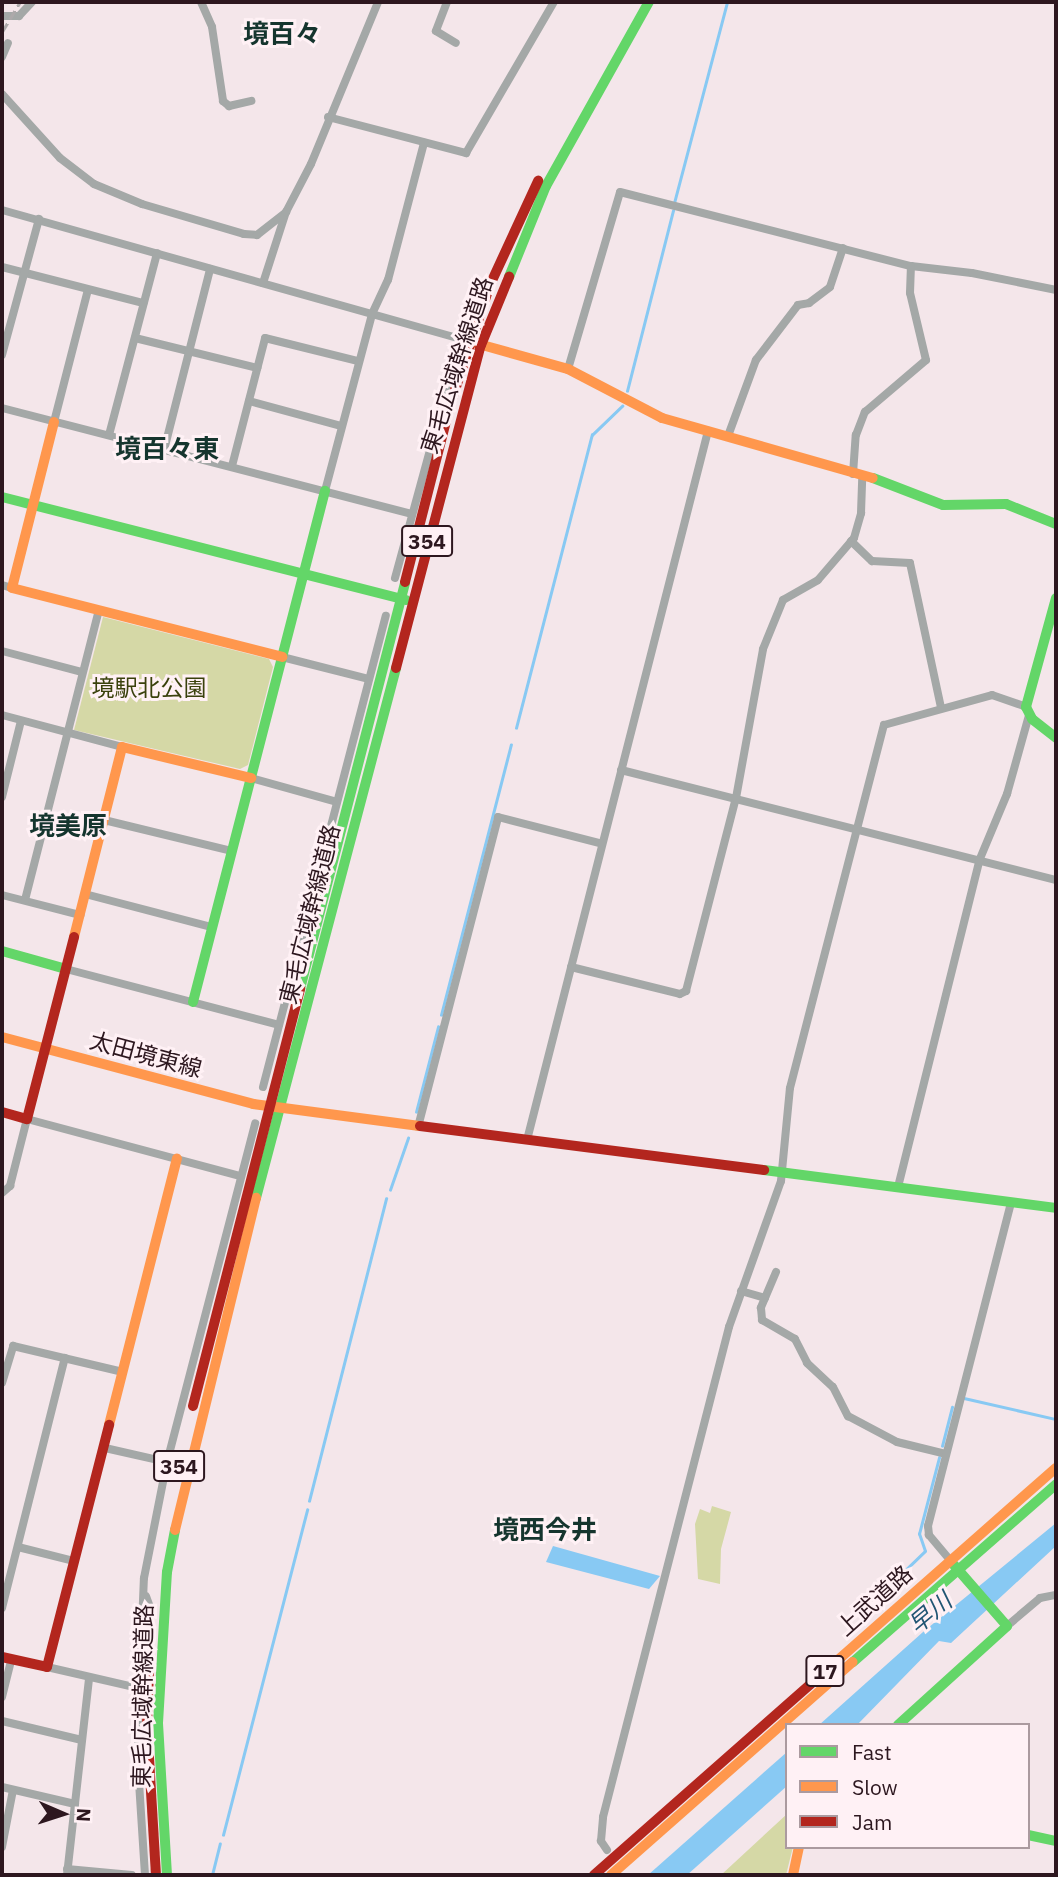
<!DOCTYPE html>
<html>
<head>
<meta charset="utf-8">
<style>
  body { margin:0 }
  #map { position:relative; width:1058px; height:1877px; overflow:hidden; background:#f4e6ea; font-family:"IBM Plex Sans","Noto Sans JP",sans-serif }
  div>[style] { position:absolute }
  .green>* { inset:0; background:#d5d8a6 }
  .water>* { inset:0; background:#88c9f3 }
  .stream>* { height:2.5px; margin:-1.25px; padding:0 1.25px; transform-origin:1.25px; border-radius:1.25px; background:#88c9f3 }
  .street>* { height:8px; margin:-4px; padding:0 4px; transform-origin:4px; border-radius:4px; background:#a4a8a7 }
  .fast>* { height:10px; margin:-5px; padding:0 5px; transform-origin:5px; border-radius:5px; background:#63d668 }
  .slow>* { height:10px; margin:-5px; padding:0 5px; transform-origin:5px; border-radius:5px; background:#ff974d }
  .jam>* { height:10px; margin:-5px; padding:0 5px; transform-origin:5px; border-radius:5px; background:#b3261e }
  .rail>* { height:2.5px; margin-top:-1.25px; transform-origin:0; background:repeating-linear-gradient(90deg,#ada9aa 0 10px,transparent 0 15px) }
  span { translate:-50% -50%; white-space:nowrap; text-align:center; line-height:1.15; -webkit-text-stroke:6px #fff1f5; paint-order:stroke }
  .shield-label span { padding:2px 5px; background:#fff1f5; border:2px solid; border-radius:5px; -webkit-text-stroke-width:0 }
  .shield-label { font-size:21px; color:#2d171f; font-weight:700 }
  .street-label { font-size:23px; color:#2d171f }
  .park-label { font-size:23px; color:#3a410c }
  .water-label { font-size:24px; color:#225674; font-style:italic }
  .quarter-label { font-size:26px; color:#15352e; font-weight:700 }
  .frame { position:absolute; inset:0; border:4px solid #2d171f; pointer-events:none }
  .legend { position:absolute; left:785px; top:1723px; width:245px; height:126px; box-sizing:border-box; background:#fff1f5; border:2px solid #ab9a9f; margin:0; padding:9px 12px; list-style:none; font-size:21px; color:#2d171f }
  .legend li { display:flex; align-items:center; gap:14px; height:35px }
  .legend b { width:35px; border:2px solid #ab9a9f }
  .north { position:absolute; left:28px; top:1779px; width:70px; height:70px; -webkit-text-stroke:5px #fff1f5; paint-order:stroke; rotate:93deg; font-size:19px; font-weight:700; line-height:28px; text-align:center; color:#2d171f }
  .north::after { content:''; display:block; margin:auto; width:24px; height:32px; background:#2d171f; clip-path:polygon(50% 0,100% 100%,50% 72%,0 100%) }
</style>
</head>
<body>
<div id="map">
  <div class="green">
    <div style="clip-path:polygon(103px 617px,269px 659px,273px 667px,248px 765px,240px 769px,74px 730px)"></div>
    <div style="clip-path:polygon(712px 1506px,731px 1512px,721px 1549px,720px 1584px,698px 1579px,695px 1524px,700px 1509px,710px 1513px)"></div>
    <div style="clip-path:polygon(787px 1814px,787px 1847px,793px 1847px,786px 1875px,721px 1875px)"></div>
  </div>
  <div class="water">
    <div style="clip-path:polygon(1056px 1523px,1056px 1546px,951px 1643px,939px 1641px,857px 1725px,819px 1725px,923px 1632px)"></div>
    <div style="clip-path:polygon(553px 1546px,660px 1576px,649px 1589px,546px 1562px)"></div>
    <div style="clip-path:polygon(787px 1752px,787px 1786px,687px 1875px,648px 1875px)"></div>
  </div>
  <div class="stream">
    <div style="left:674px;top:203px;width:208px;rotate:-75.2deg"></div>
    <div style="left:627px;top:391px;width:186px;rotate:-75.7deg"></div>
    <div style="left:516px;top:728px;width:303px;rotate:-75.5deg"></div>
    <div style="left:592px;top:435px;width:42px;rotate:-44deg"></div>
    <div style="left:441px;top:1015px;width:279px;rotate:-75.5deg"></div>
    <div style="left:416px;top:1112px;width:88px;rotate:-75.5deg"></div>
    <div style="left:390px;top:1190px;width:55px;rotate:-70.9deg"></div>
    <div style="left:964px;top:1398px;width:94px;rotate:12.9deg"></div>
    <div style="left:942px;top:1446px;width:40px;rotate:-75.6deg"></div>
    <div style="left:309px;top:1501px;width:312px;rotate:-75.7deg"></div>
    <div style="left:889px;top:1595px;width:11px;rotate:-80deg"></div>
    <div style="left:891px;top:1584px;width:47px;rotate:-44.1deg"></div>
    <div style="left:925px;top:1551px;width:18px;rotate:-109deg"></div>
    <div style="left:919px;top:1534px;width:79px;rotate:-75.3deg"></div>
    <div style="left:223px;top:1835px;width:336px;rotate:-75.5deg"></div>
    <div style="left:212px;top:1875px;width:32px;rotate:-76deg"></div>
  </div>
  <div class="street">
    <div style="left:201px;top:2px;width:27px;rotate:66deg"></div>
    <div style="left:212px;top:27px;width:75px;rotate:81.5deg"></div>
    <div style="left:223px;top:101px;width:8px;rotate:40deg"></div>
    <div style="left:229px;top:106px;width:23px;rotate:-13deg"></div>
    <div style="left:447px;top:2px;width:31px;rotate:111deg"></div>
    <div style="left:436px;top:31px;width:23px;rotate:31deg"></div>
    <div style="left:2px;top:16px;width:17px"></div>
    <div style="left:19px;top:16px;width:19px;rotate:-47deg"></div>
    <div style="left:2px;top:57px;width:15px;rotate:-67deg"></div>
    <div style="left:2px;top:94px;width:86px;rotate:47.8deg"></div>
    <div style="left:60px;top:158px;width:43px;rotate:37.4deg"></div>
    <div style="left:94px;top:184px;width:52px;rotate:22.6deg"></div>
    <div style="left:142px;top:204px;width:106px;rotate:16.4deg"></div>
    <div style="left:244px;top:234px;width:13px;rotate:4deg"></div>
    <div style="left:257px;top:235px;width:37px;rotate:-38deg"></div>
    <div style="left:328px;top:117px;width:143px;rotate:14.6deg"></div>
    <div style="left:466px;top:153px;width:175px;rotate:-59.8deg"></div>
    <div style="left:2px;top:210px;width:485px;rotate:15.7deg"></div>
    <div style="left:2px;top:267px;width:146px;rotate:14.3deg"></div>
    <div style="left:263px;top:283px;width:75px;rotate:-72.1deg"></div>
    <div style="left:286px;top:212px;width:54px;rotate:-62.5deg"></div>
    <div style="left:311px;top:164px;width:175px;rotate:-67.5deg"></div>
    <div style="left:135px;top:338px;width:126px;rotate:13.8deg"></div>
    <div style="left:2px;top:355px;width:141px;rotate:-74.8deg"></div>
    <div style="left:568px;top:369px;width:184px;rotate:-73.6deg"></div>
    <div style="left:620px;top:192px;width:300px;rotate:14.3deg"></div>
    <div style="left:911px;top:266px;width:61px;rotate:6.5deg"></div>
    <div style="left:972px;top:273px;width:86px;rotate:11.4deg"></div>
    <div style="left:249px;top:401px;width:95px;rotate:15.2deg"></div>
    <div style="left:2px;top:408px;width:423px;rotate:14.5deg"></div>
    <div style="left:54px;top:422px;width:136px;rotate:-75.6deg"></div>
    <div style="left:109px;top:435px;width:188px;rotate:-75.2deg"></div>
    <div style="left:728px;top:436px;width:81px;rotate:-69.8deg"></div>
    <div style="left:756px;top:360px;width:69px;rotate:-52.6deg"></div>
    <div style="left:798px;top:305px;width:11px;rotate:-10deg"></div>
    <div style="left:809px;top:303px;width:26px;rotate:-37deg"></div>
    <div style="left:830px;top:287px;width:41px;rotate:-71.6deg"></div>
    <div style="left:164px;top:450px;width:187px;rotate:-75.7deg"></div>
    <div style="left:232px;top:466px;width:132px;rotate:-75.5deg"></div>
    <div style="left:265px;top:338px;width:96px;rotate:13.9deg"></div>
    <div style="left:853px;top:474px;width:39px;rotate:-86deg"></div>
    <div style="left:856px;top:435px;width:25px;rotate:-69deg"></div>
    <div style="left:865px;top:412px;width:80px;rotate:-40.4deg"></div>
    <div style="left:926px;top:360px;width:69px;rotate:-103.4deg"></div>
    <div style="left:910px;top:293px;width:27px;rotate:-88deg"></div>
    <div style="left:325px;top:491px;width:183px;rotate:-75.1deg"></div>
    <div style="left:372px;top:314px;width:38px;rotate:-65deg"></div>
    <div style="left:388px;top:280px;width:142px;rotate:-75.3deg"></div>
    <div style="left:851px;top:541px;width:29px;rotate:44deg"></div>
    <div style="left:872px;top:561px;width:38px;rotate:3deg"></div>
    <div style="left:910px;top:563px;width:147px;rotate:77.9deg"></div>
    <div style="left:395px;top:578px;width:231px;rotate:-74.7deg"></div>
    <div style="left:2px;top:585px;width:10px;rotate:17deg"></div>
    <div style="left:2px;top:651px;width:83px;rotate:14.7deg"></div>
    <div style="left:282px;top:657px;width:89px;rotate:14.3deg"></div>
    <div style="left:2px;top:715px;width:124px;rotate:14.9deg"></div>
    <div style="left:621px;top:770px;width:449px;rotate:14.2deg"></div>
    <div style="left:251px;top:778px;width:89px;rotate:15.6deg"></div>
    <div style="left:2px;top:797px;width:78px;rotate:-76deg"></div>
    <div style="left:104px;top:820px;width:132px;rotate:13.6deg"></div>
    <div style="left:85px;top:894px;width:131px;rotate:14.6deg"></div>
    <div style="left:2px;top:895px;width:81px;rotate:14.4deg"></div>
    <div style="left:25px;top:900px;width:299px;rotate:-75.7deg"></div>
    <div style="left:571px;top:967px;width:112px;rotate:13.9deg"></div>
    <div style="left:680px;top:994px;width:7px;rotate:-27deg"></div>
    <div style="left:686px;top:991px;width:199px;rotate:-75.5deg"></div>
    <div style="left:736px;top:798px;width:151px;rotate:-79.7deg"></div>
    <div style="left:763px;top:649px;width:53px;rotate:-67.8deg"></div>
    <div style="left:783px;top:600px;width:40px;rotate:-29.7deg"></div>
    <div style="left:818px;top:580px;width:55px;rotate:-49.4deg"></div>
    <div style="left:854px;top:538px;width:26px;rotate:-74deg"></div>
    <div style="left:861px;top:513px;width:37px;rotate:-88deg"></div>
    <div style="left:66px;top:969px;width:220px;rotate:14.7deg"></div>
    <div style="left:263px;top:1087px;width:487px;rotate:-75.4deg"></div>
    <div style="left:418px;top:1127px;width:320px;rotate:-75.5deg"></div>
    <div style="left:498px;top:817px;width:104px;rotate:14.4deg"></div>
    <div style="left:527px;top:1140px;width:732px;rotate:-75.68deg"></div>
    <div style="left:898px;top:1187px;width:336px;rotate:-76deg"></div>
    <div style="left:979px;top:861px;width:73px;rotate:-67.3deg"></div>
    <div style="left:1007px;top:794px;width:82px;rotate:-74.4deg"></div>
    <div style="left:2px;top:1193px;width:11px;rotate:-41deg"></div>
    <div style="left:10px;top:1186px;width:69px;rotate:-75.8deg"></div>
    <div style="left:27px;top:1119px;width:220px;rotate:15deg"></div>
    <div style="left:776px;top:1272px;width:39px;rotate:113deg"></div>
    <div style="left:761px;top:1308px;width:12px;rotate:85deg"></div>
    <div style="left:762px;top:1320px;width:38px;rotate:30deg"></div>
    <div style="left:795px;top:1339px;width:27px;rotate:63deg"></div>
    <div style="left:807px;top:1363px;width:35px;rotate:43deg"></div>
    <div style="left:833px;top:1387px;width:33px;rotate:63deg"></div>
    <div style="left:848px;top:1416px;width:55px;rotate:28deg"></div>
    <div style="left:897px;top:1442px;width:50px;rotate:13.8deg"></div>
    <div style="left:741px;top:1291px;width:25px;rotate:16deg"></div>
    <div style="left:2px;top:1383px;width:39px;rotate:-73deg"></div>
    <div style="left:13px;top:1346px;width:113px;rotate:13.3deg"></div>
    <div style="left:105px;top:1448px;width:64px;rotate:12.7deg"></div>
    <div style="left:18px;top:1547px;width:58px;rotate:14deg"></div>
    <div style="left:950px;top:1560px;width:33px;rotate:-130deg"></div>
    <div style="left:929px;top:1535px;width:9px;rotate:-96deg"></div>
    <div style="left:928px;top:1526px;width:334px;rotate:-75.6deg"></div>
    <div style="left:146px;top:1596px;width:20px;rotate:70deg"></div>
    <div style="left:2px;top:1608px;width:258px;rotate:-75.9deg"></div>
    <div style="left:1007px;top:1626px;width:43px;rotate:-40.3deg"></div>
    <div style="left:1040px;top:1598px;width:16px;rotate:-11deg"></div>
    <div style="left:47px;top:1667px;width:93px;rotate:13deg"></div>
    <div style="left:2px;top:1697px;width:38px;rotate:-76deg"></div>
    <div style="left:2px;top:1721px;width:82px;rotate:13.4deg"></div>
    <div style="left:2px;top:1787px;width:75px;rotate:13.1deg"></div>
    <div style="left:2px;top:1847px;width:58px;rotate:-79.1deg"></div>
    <div style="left:607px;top:1850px;width:11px;rotate:-124deg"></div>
    <div style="left:601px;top:1841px;width:24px;rotate:-85deg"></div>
    <div style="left:603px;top:1817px;width:506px;rotate:-75.58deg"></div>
    <div style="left:729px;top:1327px;width:155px;rotate:-70.4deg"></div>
    <div style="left:781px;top:1181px;width:93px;rotate:-84.5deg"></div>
    <div style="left:790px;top:1088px;width:375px;rotate:-75.5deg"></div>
    <div style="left:884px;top:725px;width:112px;rotate:-15.5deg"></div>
    <div style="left:992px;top:695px;width:36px;rotate:19deg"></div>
    <div style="left:67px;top:1869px;width:65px;rotate:5.3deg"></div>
    <div style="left:67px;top:1875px;width:198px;rotate:-83.6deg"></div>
    <div style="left:145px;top:1875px;width:125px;rotate:-93.7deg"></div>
    <div style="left:137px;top:1750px;width:172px;rotate:-87.7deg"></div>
    <div style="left:144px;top:1578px;width:118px;rotate:-78.8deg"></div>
    <div style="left:167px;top:1462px;width:350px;rotate:-75.4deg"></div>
  </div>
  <div class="fast">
    <div style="left:509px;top:277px;width:98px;rotate:-67.9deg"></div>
    <div style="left:546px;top:186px;width:211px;rotate:-60.8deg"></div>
    <div style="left:873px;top:478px;width:75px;rotate:21.1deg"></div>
    <div style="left:943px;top:505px;width:63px;rotate:-0.9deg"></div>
    <div style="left:1006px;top:504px;width:54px;rotate:21.8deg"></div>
    <div style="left:2px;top:497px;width:417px;rotate:14.3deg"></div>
    <div style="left:1056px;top:598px;width:113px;rotate:105.4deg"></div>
    <div style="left:1026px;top:707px;width:13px;rotate:63deg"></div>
    <div style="left:1032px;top:719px;width:31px;rotate:38deg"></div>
    <div style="left:2px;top:951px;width:66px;rotate:15.7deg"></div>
    <div style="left:300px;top:989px;width:420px;rotate:-75.5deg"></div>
    <div style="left:193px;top:1002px;width:528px;rotate:-75.52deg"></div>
    <div style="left:764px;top:1170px;width:294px;rotate:7.4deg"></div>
    <div style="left:256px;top:1198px;width:548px;rotate:-75.2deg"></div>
    <div style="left:853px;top:1662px;width:270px;rotate:-41.2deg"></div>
    <div style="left:898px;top:1725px;width:147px;rotate:-42.2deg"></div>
    <div style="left:1007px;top:1626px;width:81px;rotate:-131deg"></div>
    <div style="left:1028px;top:1835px;width:29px;rotate:12deg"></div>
    <div style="left:167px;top:1875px;width:152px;rotate:-93.4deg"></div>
    <div style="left:158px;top:1723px;width:151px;rotate:-86.6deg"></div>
    <div style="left:167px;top:1572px;width:43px;rotate:-79.2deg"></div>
  </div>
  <div class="slow">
    <div style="left:475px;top:343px;width:97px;rotate:15.6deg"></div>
    <div style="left:568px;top:369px;width:106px;rotate:27.5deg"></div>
    <div style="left:662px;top:418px;width:219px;rotate:15.9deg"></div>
    <div style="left:54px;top:422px;width:171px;rotate:104.2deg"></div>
    <div style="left:12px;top:588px;width:279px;rotate:14.3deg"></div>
    <div style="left:74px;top:937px;width:196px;rotate:-75.8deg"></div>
    <div style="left:122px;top:747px;width:133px;rotate:13.5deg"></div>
    <div style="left:2px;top:1037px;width:260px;rotate:14.9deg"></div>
    <div style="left:253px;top:1104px;width:168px;rotate:7.5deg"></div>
    <div style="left:109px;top:1425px;width:275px;rotate:-75.7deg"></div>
    <div style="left:175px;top:1530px;width:342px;rotate:-76.3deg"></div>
    <div style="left:830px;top:1667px;width:301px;rotate:-41.4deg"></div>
    <div style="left:611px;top:1875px;width:322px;rotate:-41.4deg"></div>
    <div style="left:793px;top:1875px;width:29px;rotate:-78deg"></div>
  </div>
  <div class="jam">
    <div style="left:405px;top:582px;width:186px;rotate:-75.7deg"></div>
    <div style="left:451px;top:402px;width:123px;rotate:-71.6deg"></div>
    <div style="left:490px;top:285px;width:115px;rotate:-65.2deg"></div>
    <div style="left:396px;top:668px;width:334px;rotate:-75.3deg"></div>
    <div style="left:481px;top:345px;width:74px;rotate:-67.6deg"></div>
    <div style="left:2px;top:1112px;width:26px;rotate:16deg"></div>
    <div style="left:27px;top:1119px;width:188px;rotate:-75.5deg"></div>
    <div style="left:420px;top:1126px;width:347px;rotate:7.3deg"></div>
    <div style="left:193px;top:1406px;width:431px;rotate:-75.6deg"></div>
    <div style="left:2px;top:1657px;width:46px;rotate:12.5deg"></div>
    <div style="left:47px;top:1667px;width:250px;rotate:-75.6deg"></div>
    <div style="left:149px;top:1670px;width:54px;rotate:92.1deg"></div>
    <div style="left:147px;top:1724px;width:151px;rotate:86.6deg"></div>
    <div style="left:594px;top:1875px;width:315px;rotate:-41.4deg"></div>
  </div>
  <div class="rail">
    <div style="left:2px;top:32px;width:35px;rotate:-59deg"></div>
  </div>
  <div class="shield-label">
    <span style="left:427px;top:541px">354</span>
    <span style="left:179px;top:1466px">354</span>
    <span style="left:825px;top:1671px">17</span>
  </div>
  <div class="street-label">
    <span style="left:456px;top:365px;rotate:-72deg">東毛広域幹線道路</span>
    <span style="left:309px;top:914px;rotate:-76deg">東毛広域幹線道路</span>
    <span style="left:146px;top:1054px;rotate:15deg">太田境東線</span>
    <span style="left:874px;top:1600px;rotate:-42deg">上武道路</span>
    <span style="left:142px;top:1696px;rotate:-89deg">東毛広域幹線道路</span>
  </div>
  <div class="park-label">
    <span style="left:149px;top:687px">境駅北公園</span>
  </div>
  <div class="water-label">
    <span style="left:930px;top:1613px;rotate:-40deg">早川</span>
  </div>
  <div class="quarter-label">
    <span style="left:282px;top:34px">境百々</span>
    <span style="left:167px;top:449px">境百々東</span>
    <span style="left:68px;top:826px">境美原</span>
    <span style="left:545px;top:1530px">境西今井</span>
  </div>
  <div class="frame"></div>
  <ul class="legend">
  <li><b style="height:9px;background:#63d668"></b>Fast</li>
  <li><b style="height:9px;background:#ff974d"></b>Slow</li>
  <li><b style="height:9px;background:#b3261e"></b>Jam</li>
  </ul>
  <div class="north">N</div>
</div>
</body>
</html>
